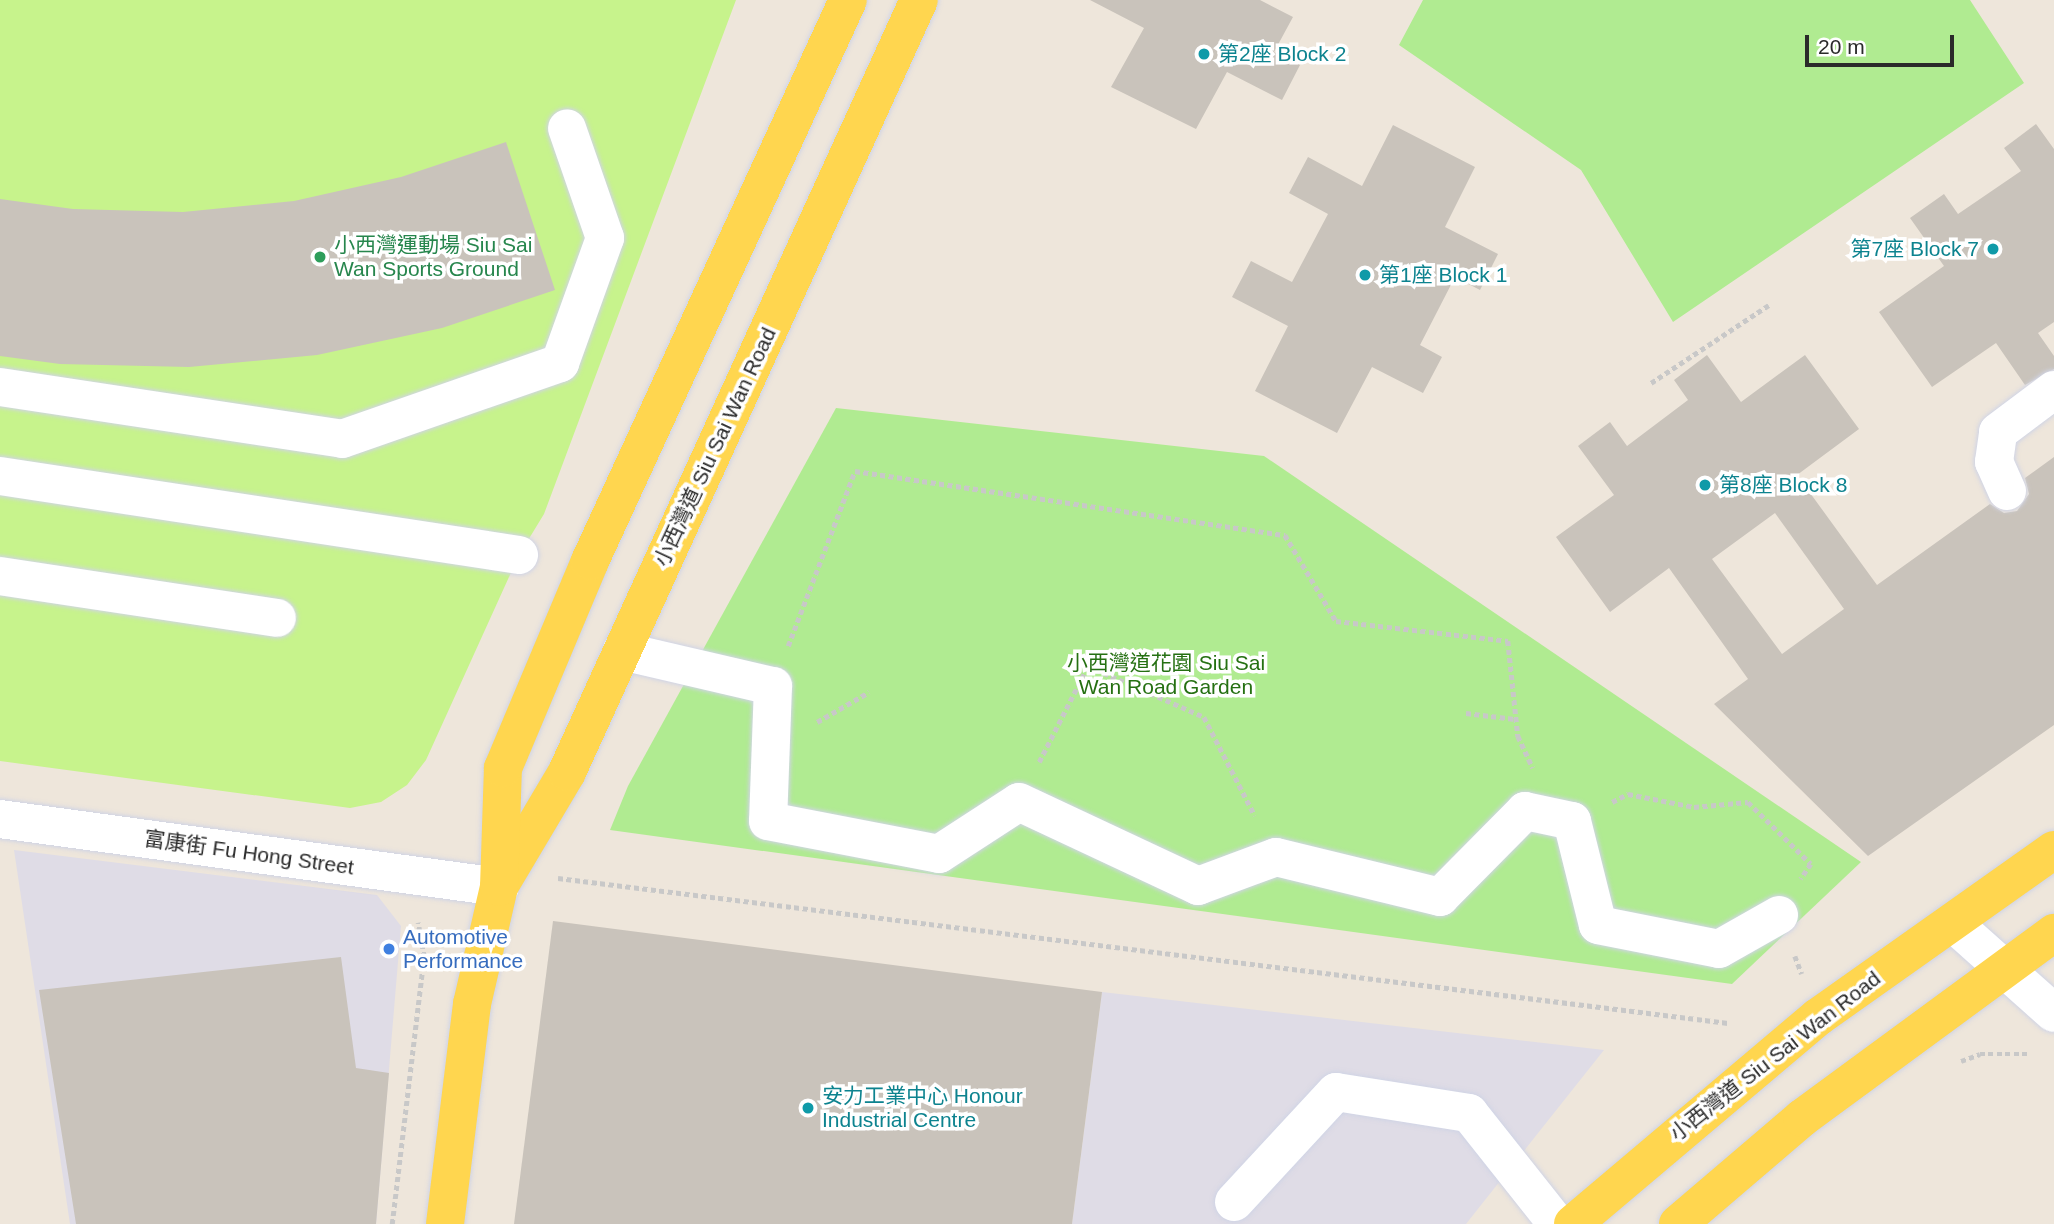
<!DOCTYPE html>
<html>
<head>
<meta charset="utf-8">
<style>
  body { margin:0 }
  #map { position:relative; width:2054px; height:1224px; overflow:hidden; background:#eee6db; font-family:Arial,"Noto Sans TC",sans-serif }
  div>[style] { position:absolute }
  .industrial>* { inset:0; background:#dfdce6 }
  .green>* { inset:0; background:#b0eb91 }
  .pitch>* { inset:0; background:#c7f38c }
  .building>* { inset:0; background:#c9c3bb }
  .path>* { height:4.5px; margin-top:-2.25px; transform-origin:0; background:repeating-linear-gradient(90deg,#c8c8c8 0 5px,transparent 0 8.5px) }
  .roads { filter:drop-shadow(0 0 2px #d0d4e5) drop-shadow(0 0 2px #d0d4e5) }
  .minor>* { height:38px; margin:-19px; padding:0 19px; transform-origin:19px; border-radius:19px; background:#fff }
  .major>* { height:38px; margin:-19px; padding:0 19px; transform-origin:19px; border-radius:19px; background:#ffd64f }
  .dots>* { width:19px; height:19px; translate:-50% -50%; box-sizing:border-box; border:4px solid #fff; border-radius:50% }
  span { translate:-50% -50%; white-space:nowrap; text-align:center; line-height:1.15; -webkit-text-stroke:7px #fff; paint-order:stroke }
  .culture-label { font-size:21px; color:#0d838f }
  .left { translate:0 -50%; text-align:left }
  .right { translate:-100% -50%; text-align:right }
  .leisure-label { font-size:21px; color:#27864d }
  .street-label { font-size:21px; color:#2a2a2a }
  .park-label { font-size:21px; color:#257012 }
  .shop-label { font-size:21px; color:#366cbe }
  .scale { position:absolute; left:1805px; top:35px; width:149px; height:32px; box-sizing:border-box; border:4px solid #2a2a2a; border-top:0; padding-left:9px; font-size:21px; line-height:24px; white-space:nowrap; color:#2a2a2a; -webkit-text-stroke:5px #fff; paint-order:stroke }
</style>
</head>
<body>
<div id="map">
  <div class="industrial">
    <div style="clip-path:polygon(14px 850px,377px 895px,401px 926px,376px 1224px,70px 1224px)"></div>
    <div style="clip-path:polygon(1102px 992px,1604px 1050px,1466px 1224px,1072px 1224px)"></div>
  </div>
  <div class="green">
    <div style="clip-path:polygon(1423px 0,1970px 0,2024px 83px,1673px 322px,1581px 170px,1399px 45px)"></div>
    <div style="clip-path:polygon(836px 408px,1264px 456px,1861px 862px,1732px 984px,610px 830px,628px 786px)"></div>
  </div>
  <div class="pitch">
    <div style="clip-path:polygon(0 0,736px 0,544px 514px,519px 555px,426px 760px,407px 785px,381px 802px,350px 808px,0 761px)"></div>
  </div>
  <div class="building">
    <div style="clip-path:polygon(1090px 0,1260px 0,1293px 17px,1274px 52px,1300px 65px,1282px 100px,1227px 72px,1196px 129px,1111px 87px,1144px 28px)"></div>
    <div style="clip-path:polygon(2036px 124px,2054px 149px,2054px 322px,2038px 333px,2054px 356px,2054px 369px,2025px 385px,1996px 343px,1932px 387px,1879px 312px,1944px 266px,1910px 218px,1944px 194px,1958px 214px,2021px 171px,2004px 148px)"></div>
    <div style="clip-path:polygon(1393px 125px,1475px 167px,1445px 227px,1498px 254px,1480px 290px,1455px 277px,1420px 345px,1442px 357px,1423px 393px,1372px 367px,1337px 433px,1255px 391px,1288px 326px,1232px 297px,1251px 261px,1292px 282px,1328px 214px,1289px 193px,1308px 157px,1362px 186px)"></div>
    <div style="clip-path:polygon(506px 142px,555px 290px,442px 328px,317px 355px,189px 367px,60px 364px,0 356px,0 199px,73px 209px,183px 212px,294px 201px,401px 177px)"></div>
    <div style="clip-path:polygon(evenodd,1707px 355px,1741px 402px,1805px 355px,1859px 429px,1797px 475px,1877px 585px,1990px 504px,2004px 513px,2017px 511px,2029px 494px,2025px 478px,2054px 457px,2054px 725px,1868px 856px,1714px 704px,1748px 679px,1669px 568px,1610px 612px,1556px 537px,1614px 495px,1578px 446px,1610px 422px,1627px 446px,1688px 400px,1674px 380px,1707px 355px,1775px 513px,1844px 609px,1782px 654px,1712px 559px,1775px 513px)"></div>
    <div style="clip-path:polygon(553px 921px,1102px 992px,1072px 1224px,514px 1224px)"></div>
    <div style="clip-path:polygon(341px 957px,356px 1068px,389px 1073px,376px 1224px,76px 1224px,39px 990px)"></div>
  </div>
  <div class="path">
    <div style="left:1651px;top:383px;width:141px;rotate:-33.5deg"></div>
    <div style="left:788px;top:646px;width:187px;rotate:-69.1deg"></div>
    <div style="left:855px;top:471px;width:435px;rotate:8.5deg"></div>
    <div style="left:1285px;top:535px;width:100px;rotate:59.3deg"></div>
    <div style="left:1336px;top:621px;width:173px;rotate:6.6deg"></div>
    <div style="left:1508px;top:641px;width:96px;rotate:84deg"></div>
    <div style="left:1518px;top:736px;width:35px;rotate:65deg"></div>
    <div style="left:1466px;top:713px;width:49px;rotate:7deg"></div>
    <div style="left:817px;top:722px;width:60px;rotate:-30deg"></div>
    <div style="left:1039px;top:762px;width:108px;rotate:-63deg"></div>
    <div style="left:1088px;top:666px;width:127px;rotate:23.7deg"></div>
    <div style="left:1204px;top:717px;width:111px;rotate:62.7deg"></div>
    <div style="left:1612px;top:802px;width:18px;rotate:-27deg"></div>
    <div style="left:1628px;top:794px;width:67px;rotate:11.1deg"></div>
    <div style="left:1694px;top:807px;width:54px;rotate:-5.3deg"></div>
    <div style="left:1748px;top:802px;width:88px;rotate:44.5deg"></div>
    <div style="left:1811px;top:864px;width:18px;rotate:124deg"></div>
    <div style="left:558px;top:878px;width:1179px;rotate:7.06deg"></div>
    <div style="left:1795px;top:956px;width:19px;rotate:69deg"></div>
    <div style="left:1961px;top:1061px;width:20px;rotate:-20deg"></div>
    <div style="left:1980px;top:1054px;width:51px"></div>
    <div style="left:392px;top:1224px;width:269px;rotate:-83.2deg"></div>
    <div style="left:424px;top:957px;width:35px;rotate:-100deg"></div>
  </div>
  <div class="roads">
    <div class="minor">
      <div style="left:0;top:387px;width:346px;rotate:8.6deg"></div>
      <div style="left:342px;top:439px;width:231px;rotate:-19.2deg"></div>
      <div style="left:560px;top:363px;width:133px;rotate:-70.2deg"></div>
      <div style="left:605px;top:238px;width:116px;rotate:-109.1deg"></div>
      <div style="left:0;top:476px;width:525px;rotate:8.65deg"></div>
      <div style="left:2007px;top:491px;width:32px;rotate:-114deg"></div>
      <div style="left:1994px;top:462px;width:30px;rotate:-82deg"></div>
      <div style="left:1998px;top:432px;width:70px;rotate:-36.9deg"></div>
      <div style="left:0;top:576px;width:280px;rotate:8.6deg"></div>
      <div style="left:622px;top:651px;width:155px;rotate:13.1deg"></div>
      <div style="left:773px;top:686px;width:135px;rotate:92.1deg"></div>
      <div style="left:768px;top:821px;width:174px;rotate:10.9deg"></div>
      <div style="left:939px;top:854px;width:95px;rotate:-33deg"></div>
      <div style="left:1019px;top:802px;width:198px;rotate:25.1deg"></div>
      <div style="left:1198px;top:886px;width:83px;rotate:-20.4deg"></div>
      <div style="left:1276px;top:857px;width:169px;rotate:13.7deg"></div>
      <div style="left:1440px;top:897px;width:121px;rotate:-45.3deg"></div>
      <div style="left:1525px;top:811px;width:48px;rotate:12deg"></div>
      <div style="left:1572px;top:821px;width:107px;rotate:76deg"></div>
      <div style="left:1598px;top:925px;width:123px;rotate:11.2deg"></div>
      <div style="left:1719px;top:949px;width:69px;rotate:-29.5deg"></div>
      <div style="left:0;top:819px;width:504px;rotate:7.76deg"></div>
      <div style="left:1953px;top:923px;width:135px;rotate:41.7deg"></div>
      <div style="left:1234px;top:1202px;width:150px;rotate:-47.2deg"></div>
      <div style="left:1336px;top:1092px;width:135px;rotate:9deg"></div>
      <div style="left:1469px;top:1113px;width:142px;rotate:51.6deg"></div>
    </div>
    <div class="major">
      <div style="left:500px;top:885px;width:131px;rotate:-59.3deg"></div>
      <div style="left:567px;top:772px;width:848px;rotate:-65.49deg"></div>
      <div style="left:445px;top:1224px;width:222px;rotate:-83deg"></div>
      <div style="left:472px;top:1004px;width:120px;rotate:-77deg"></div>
      <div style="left:499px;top:887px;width:119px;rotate:-88.1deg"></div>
      <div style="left:503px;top:768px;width:225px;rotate:-67.2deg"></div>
      <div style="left:590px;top:561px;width:617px;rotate:-65.3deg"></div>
      <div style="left:1573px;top:1224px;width:321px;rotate:-40.2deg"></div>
      <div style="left:1818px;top:1017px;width:289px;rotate:-35.3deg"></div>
      <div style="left:1678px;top:1224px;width:163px;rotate:-40.5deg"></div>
      <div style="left:1802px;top:1118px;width:313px;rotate:-36.3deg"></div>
    </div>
  </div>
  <div class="dots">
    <div style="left:1204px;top:54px;background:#0f9aa8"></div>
    <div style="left:1993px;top:249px;background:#0f9aa8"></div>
    <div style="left:320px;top:257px;background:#2e9e5b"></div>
    <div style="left:1365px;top:275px;background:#0f9aa8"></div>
    <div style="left:1705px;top:485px;background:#0f9aa8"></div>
    <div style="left:389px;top:949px;background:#3f7fe0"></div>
    <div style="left:808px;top:1108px;background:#0f9aa8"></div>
  </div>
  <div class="culture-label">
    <span class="left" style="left:1218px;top:54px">第2座 Block 2</span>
    <span class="right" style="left:1979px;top:249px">第7座 Block 7</span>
    <span class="left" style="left:1379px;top:275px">第1座 Block 1</span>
    <span class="left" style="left:1719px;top:485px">第8座 Block 8</span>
    <span class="left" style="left:822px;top:1108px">安力工業中心 Honour<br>Industrial Centre</span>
  </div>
  <div class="leisure-label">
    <span class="left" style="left:334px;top:257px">小西灣運動場 Siu Sai<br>Wan Sports Ground</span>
  </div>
  <div class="street-label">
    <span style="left:715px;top:447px;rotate:-65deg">小西灣道 Siu Sai Wan Road</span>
    <span style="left:249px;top:853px;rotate:8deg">富康街 Fu Hong Street</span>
    <span style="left:1775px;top:1056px;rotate:-38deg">小西灣道 Siu Sai Wan Road</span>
  </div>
  <div class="park-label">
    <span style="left:1166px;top:675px">小西灣道花園 Siu Sai<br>Wan Road Garden</span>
  </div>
  <div class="shop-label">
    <span class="left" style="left:403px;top:949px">Automotive<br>Performance</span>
  </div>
  <div class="scale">20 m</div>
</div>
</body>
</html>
